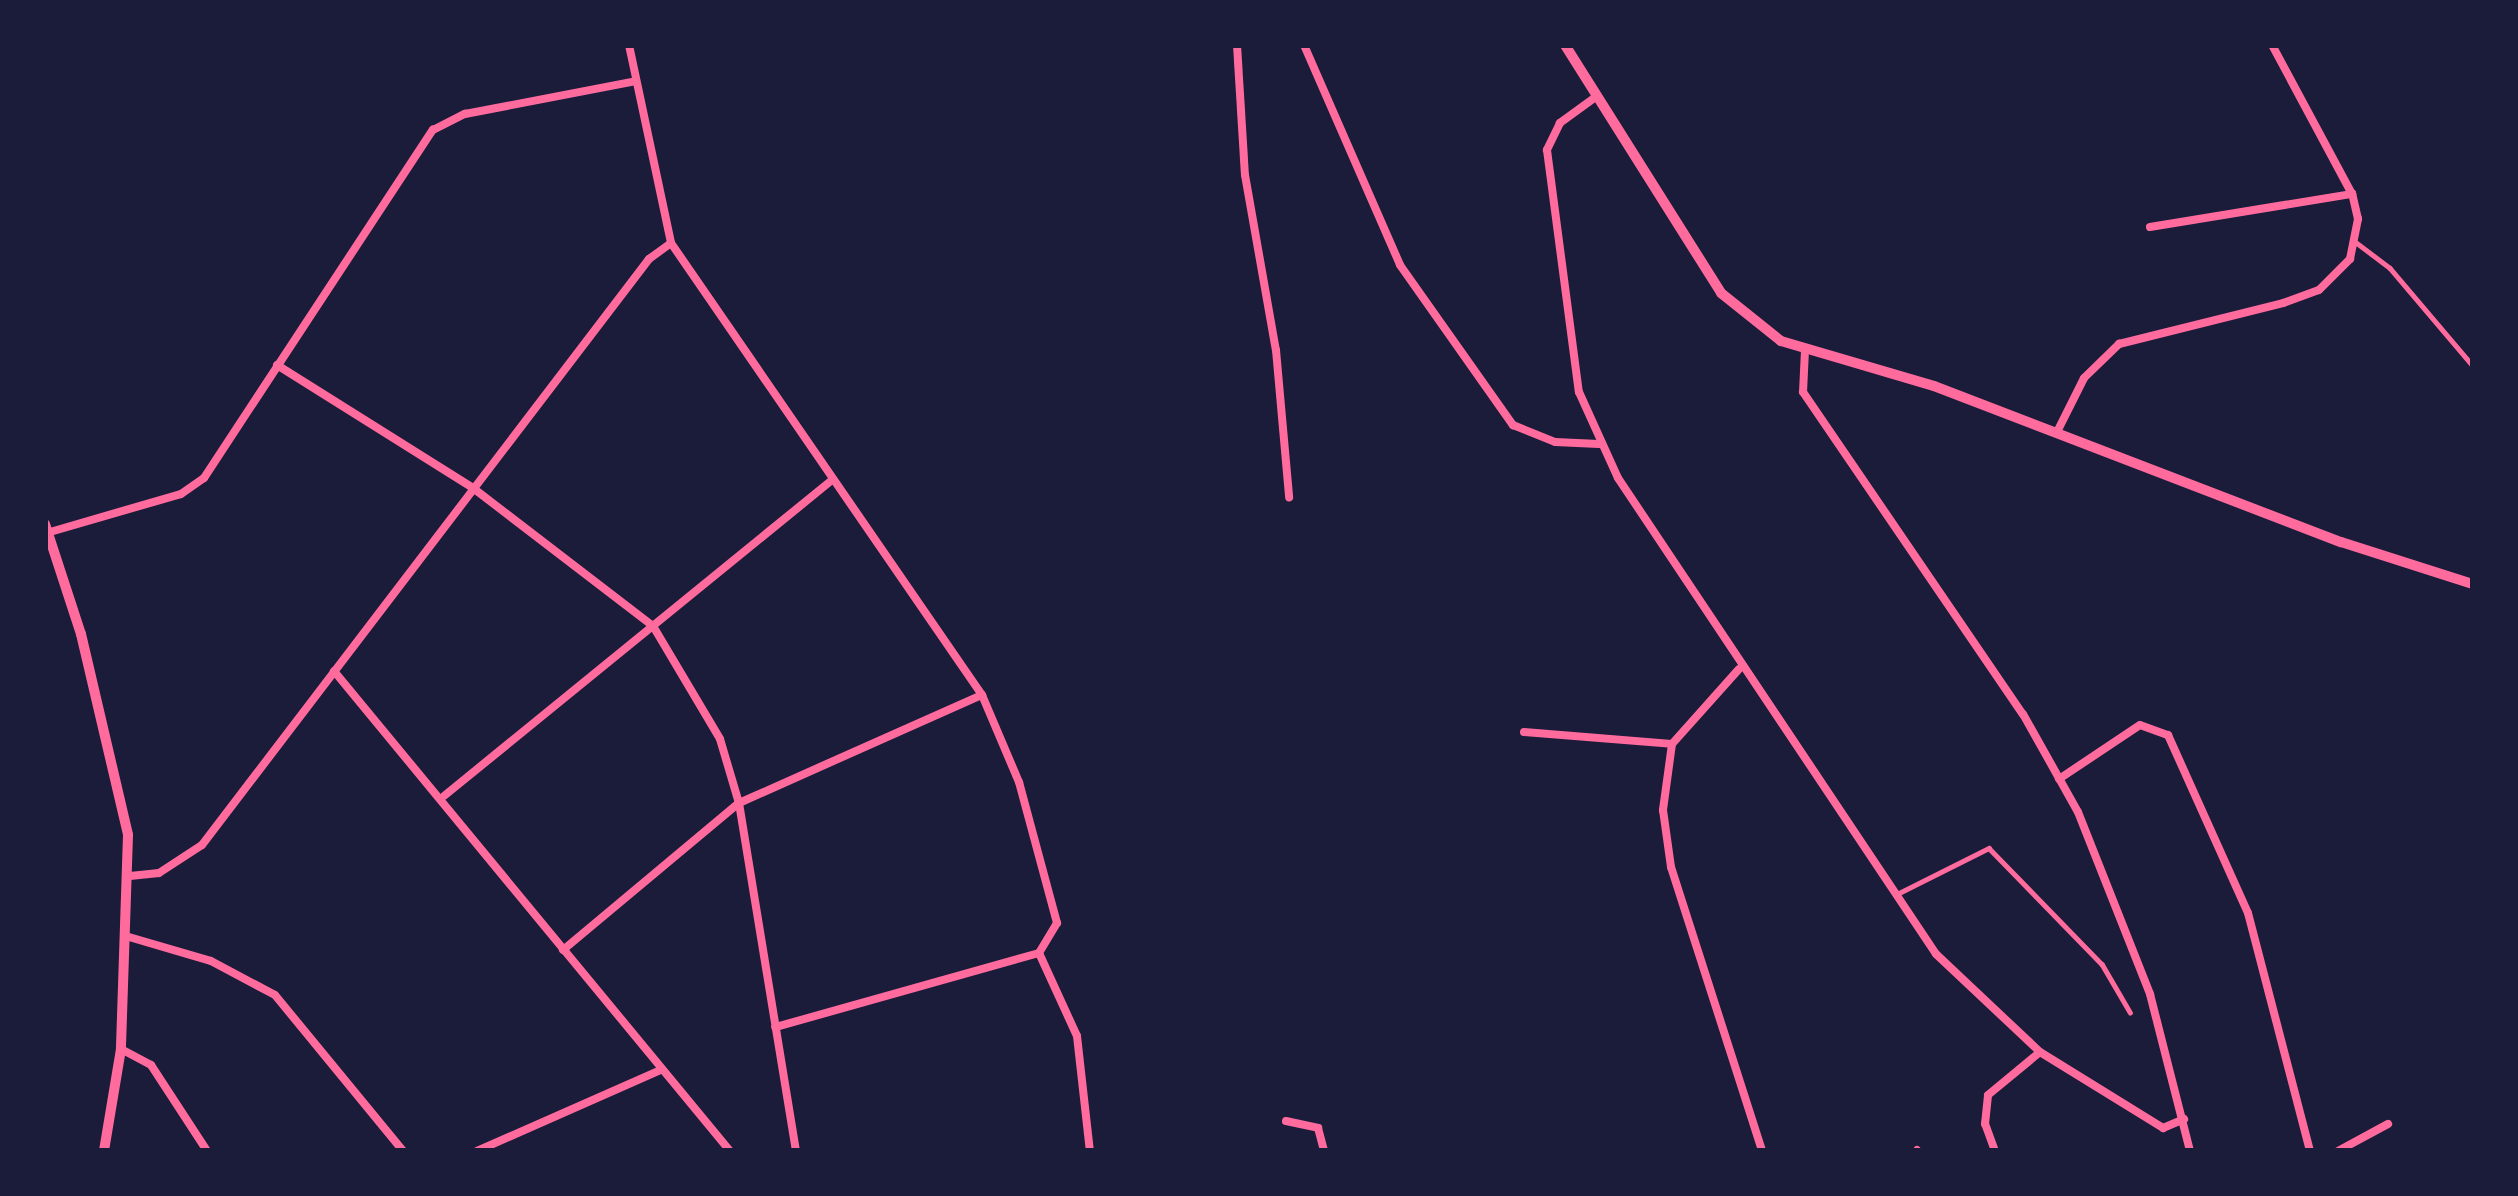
<!DOCTYPE html>
<html>
<head>
<meta charset="utf-8">
<style>
  body { margin:0 }
  #map { position:relative; width:2518px; height:1196px; overflow:hidden; background:#1b1b3a; font-family:Karla,sans-serif }
  div>[style] { position:absolute }
  .service>* { height:4.5px; margin:-2.25px; padding:0 2.25px; transform-origin:2.25px; border-radius:2.25px; background:#ff6b9d }
  .minor>* { height:8px; margin:-4px; padding:0 4px; transform-origin:4px; border-radius:4px; background:#ff6b9d }
  .secondary>* { height:10px; margin:-5px; padding:0 5px; transform-origin:5px; border-radius:5px; background:#ff6b9d }
  span { translate:-50% -50%; white-space:nowrap; text-align:center; line-height:1.15; -webkit-text-stroke:12px #1b1b3a; paint-order:stroke }
  .frame { position:absolute; inset:0; border:48px solid #1b1b3a; pointer-events:none }
</style>
</head>
<body>
<div id="map">
  <div class="service">
    <div style="left:2357px;top:243px;width:41px;rotate:37.1deg"></div>
    <div style="left:2390px;top:268px;width:128px;rotate:49.7deg"></div>
    <div style="left:1895px;top:895px;width:105px;rotate:-26.6deg"></div>
    <div style="left:1989px;top:848px;width:162px;rotate:45.8deg"></div>
    <div style="left:2102px;top:964px;width:56px;rotate:59.7deg"></div>
  </div>
  <div class="minor">
    <div style="left:629px;top:45px;width:202px;rotate:78deg"></div>
    <div style="left:671px;top:243px;width:549px;rotate:55.47deg"></div>
    <div style="left:982px;top:695px;width:95px;rotate:67deg"></div>
    <div style="left:1019px;top:782px;width:146px;rotate:74.9deg"></div>
    <div style="left:1057px;top:923px;width:35px;rotate:121deg"></div>
    <div style="left:1039px;top:953px;width:274px;rotate:164.3deg"></div>
    <div style="left:1237px;top:45px;width:130px;rotate:86.5deg"></div>
    <div style="left:1245px;top:175px;width:178px;rotate:80deg"></div>
    <div style="left:1276px;top:350px;width:148px;rotate:84.9deg"></div>
    <div style="left:1304px;top:45px;width:240px;rotate:66.4deg"></div>
    <div style="left:1400px;top:265px;width:196px;rotate:54.8deg"></div>
    <div style="left:1513px;top:425px;width:45px;rotate:22deg"></div>
    <div style="left:1555px;top:442px;width:44px;rotate:2.6deg"></div>
    <div style="left:1597px;top:96px;width:46px;rotate:143.9deg"></div>
    <div style="left:1560px;top:123px;width:30px;rotate:116deg"></div>
    <div style="left:1547px;top:150px;width:244px;rotate:82.5deg"></div>
    <div style="left:1579px;top:392px;width:94px;rotate:65.6deg"></div>
    <div style="left:1618px;top:478px;width:572px;rotate:56.25deg"></div>
    <div style="left:1936px;top:954px;width:143px;rotate:43.3deg"></div>
    <div style="left:2040px;top:1052px;width:145px;rotate:31.7deg"></div>
    <div style="left:2163px;top:1128px;width:23px;rotate:-23deg"></div>
    <div style="left:2150px;top:227px;width:205px;rotate:-9.3deg"></div>
    <div style="left:1805px;top:350px;width:42px;rotate:92.7deg"></div>
    <div style="left:1803px;top:392px;width:390px;rotate:55.7deg"></div>
    <div style="left:2023px;top:714px;width:112px;rotate:60.7deg"></div>
    <div style="left:2078px;top:812px;width:196px;rotate:68.4deg"></div>
    <div style="left:2150px;top:994px;width:162px;rotate:75.7deg"></div>
    <div style="left:277px;top:365px;width:231px;rotate:32.1deg"></div>
    <div style="left:473px;top:488px;width:227px;rotate:37.5deg"></div>
    <div style="left:653px;top:626px;width:131px;rotate:59.3deg"></div>
    <div style="left:720px;top:739px;width:67px;rotate:73.5deg"></div>
    <div style="left:739px;top:803px;width:353px;rotate:80.7deg"></div>
    <div style="left:2057px;top:432px;width:60px;rotate:-63.4deg"></div>
    <div style="left:2084px;top:378px;width:49px;rotate:-44.2deg"></div>
    <div style="left:2119px;top:344px;width:169px;rotate:-14deg"></div>
    <div style="left:2283px;top:303px;width:38px;rotate:-20deg"></div>
    <div style="left:2319px;top:290px;width:44px;rotate:-45deg"></div>
    <div style="left:2350px;top:259px;width:41px;rotate:-78.7deg"></div>
    <div style="left:2358px;top:219px;width:26px;rotate:-103deg"></div>
    <div style="left:2352px;top:194px;width:169px;rotate:-118.2deg"></div>
    <div style="left:50px;top:532px;width:136px;rotate:-16.2deg"></div>
    <div style="left:181px;top:494px;width:28px;rotate:-35deg"></div>
    <div style="left:204px;top:478px;width:417px;rotate:-56.7deg"></div>
    <div style="left:433px;top:130px;width:36px;rotate:-27deg"></div>
    <div style="left:465px;top:114px;width:174px;rotate:-10.9deg"></div>
    <div style="left:1739px;top:669px;width:101px;rotate:131.8deg"></div>
    <div style="left:1672px;top:744px;width:67px;rotate:97.8deg"></div>
    <div style="left:1663px;top:810px;width:58px;rotate:82deg"></div>
    <div style="left:1671px;top:867px;width:298px;rotate:72.2deg"></div>
    <div style="left:334px;top:671px;width:622px;rotate:50.48deg"></div>
    <div style="left:1524px;top:732px;width:148px;rotate:4.6deg"></div>
    <div style="left:2059px;top:779px;width:97px;rotate:-33.7deg"></div>
    <div style="left:2140px;top:725px;width:30px;rotate:20deg"></div>
    <div style="left:2168px;top:735px;width:195px;rotate:65.8deg"></div>
    <div style="left:2248px;top:913px;width:246px;rotate:75.4deg"></div>
    <div style="left:444px;top:796px;width:500px;rotate:-39.16deg"></div>
    <div style="left:130px;top:876px;width:29px;rotate:-6deg"></div>
    <div style="left:159px;top:873px;width:51px;rotate:-33.1deg"></div>
    <div style="left:202px;top:845px;width:737px;rotate:-52.66deg"></div>
    <div style="left:649px;top:259px;width:27px;rotate:-36deg"></div>
    <div style="left:129px;top:937px;width:85px;rotate:16.3deg"></div>
    <div style="left:211px;top:961px;width:72px;rotate:28deg"></div>
    <div style="left:275px;top:995px;width:202px;rotate:50.6deg"></div>
    <div style="left:563px;top:950px;width:229px;rotate:-39.9deg"></div>
    <div style="left:739px;top:803px;width:266px;rotate:-24deg"></div>
    <div style="left:1039px;top:953px;width:91px;rotate:65.4deg"></div>
    <div style="left:1077px;top:1036px;width:116px;rotate:83.6deg"></div>
    <div style="left:121px;top:1049px;width:34px;rotate:28deg"></div>
    <div style="left:151px;top:1065px;width:103px;rotate:56.9deg"></div>
    <div style="left:1286px;top:1121px;width:33px;rotate:12deg"></div>
    <div style="left:1318px;top:1128px;width:24px;rotate:75deg"></div>
    <div style="left:1917px;top:1150px;width:1px;rotate:45deg"></div>
    <div style="left:477px;top:1151px;width:201px;rotate:-23.8deg"></div>
    <div style="left:1995px;top:1151px;width:29px;rotate:-110deg"></div>
    <div style="left:1985px;top:1124px;width:29px;rotate:-84deg"></div>
    <div style="left:1988px;top:1095px;width:67px;rotate:-39.6deg"></div>
    <div style="left:2338px;top:1151px;width:57px;rotate:-28.4deg"></div>
  </div>
  <div class="secondary">
    <div style="left:1565px;top:45px;width:293px;rotate:57.8deg"></div>
    <div style="left:1721px;top:293px;width:77px;rotate:38.7deg"></div>
    <div style="left:1781px;top:341px;width:159px;rotate:16.4deg"></div>
    <div style="left:1934px;top:386px;width:436px;rotate:21deg"></div>
    <div style="left:2341px;top:542px;width:139px;rotate:17.7deg"></div>
    <div style="left:45px;top:524px;width:116px;rotate:71.9deg"></div>
    <div style="left:81px;top:634px;width:206px;rotate:76.8deg"></div>
    <div style="left:128px;top:835px;width:214px;rotate:91.9deg"></div>
    <div style="left:121px;top:1049px;width:103px;rotate:99.5deg"></div>
  </div>
  <div class="frame"></div>
</div>
</body>
</html>
